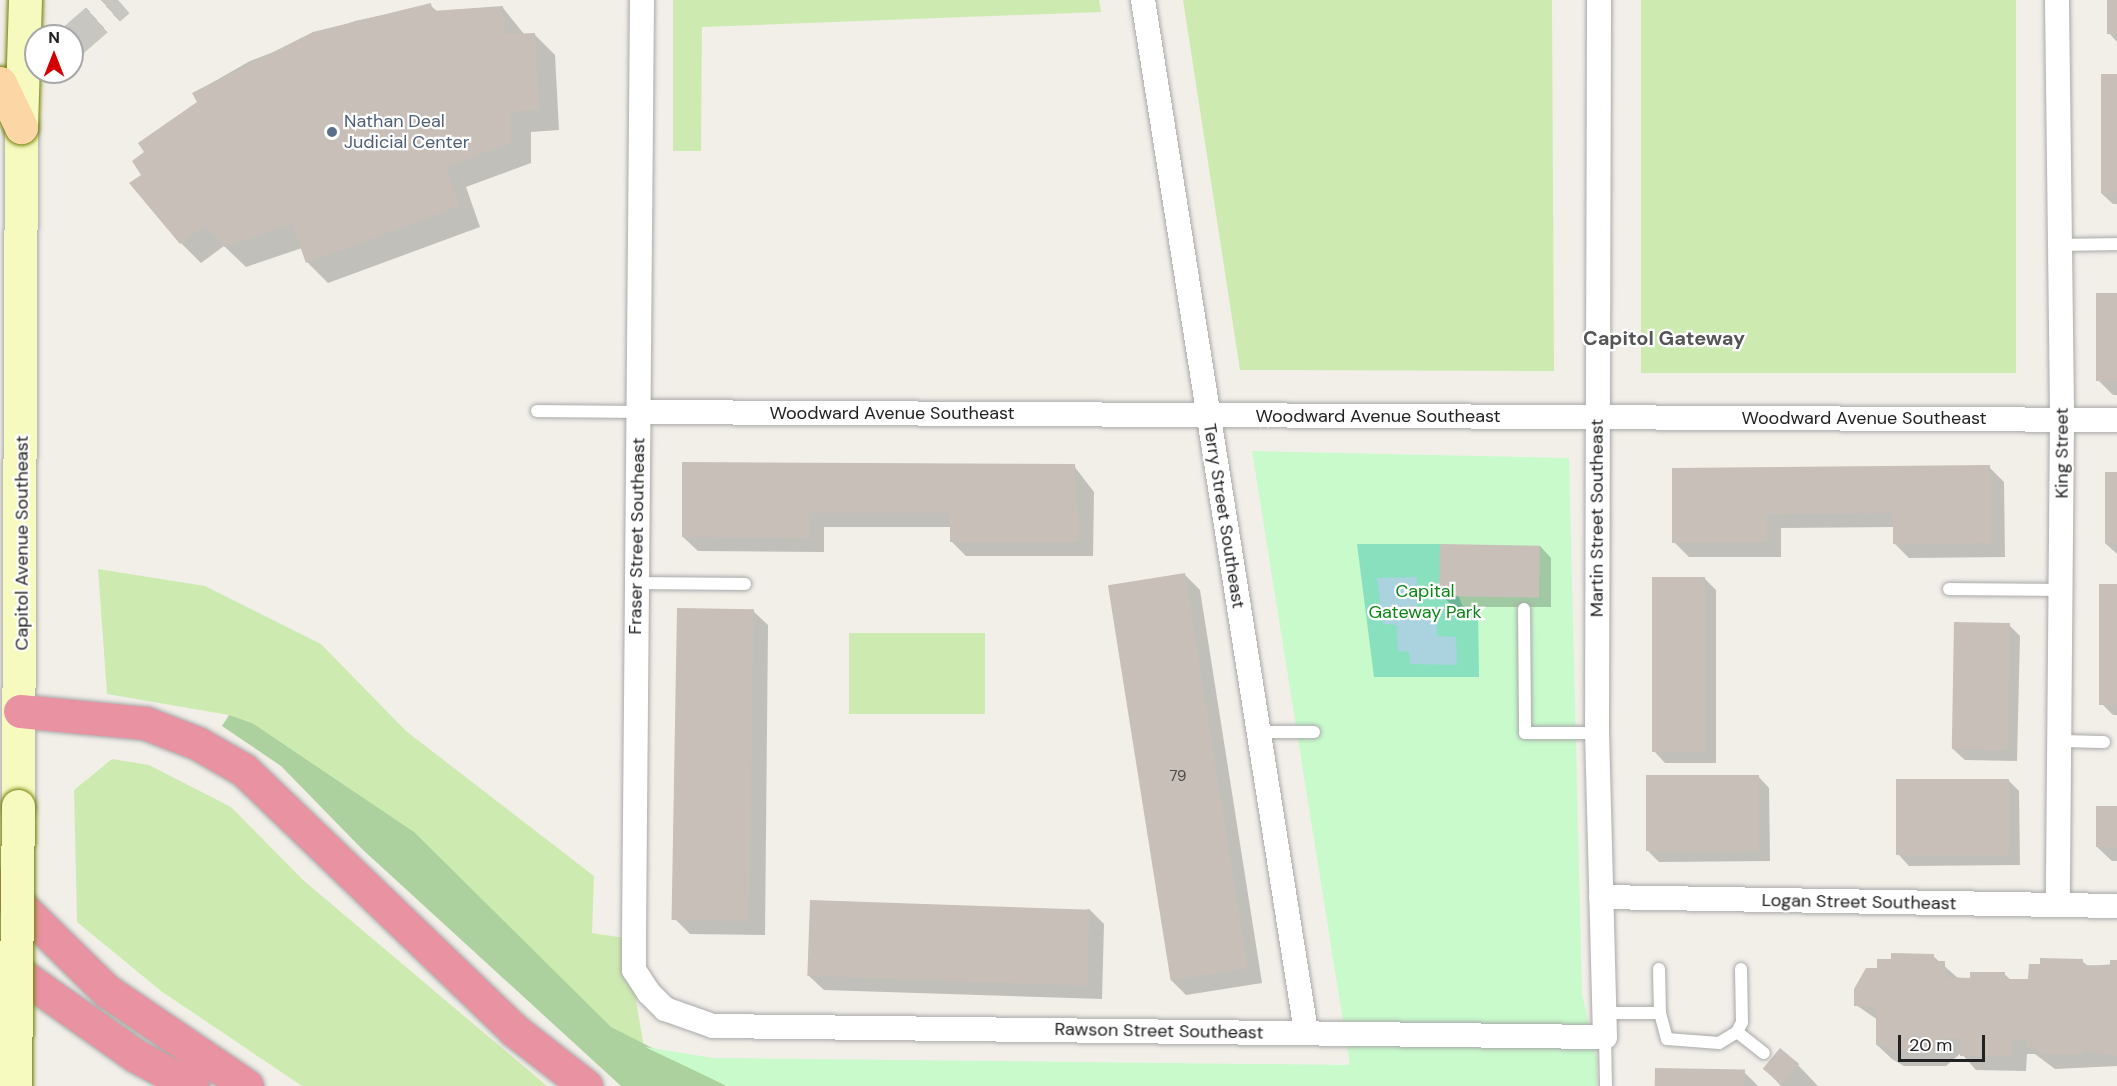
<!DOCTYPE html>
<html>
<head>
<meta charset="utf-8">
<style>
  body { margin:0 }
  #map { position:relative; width:2117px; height:1086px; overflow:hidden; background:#f2efe9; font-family:"DM Sans",sans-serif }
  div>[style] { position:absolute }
  .grass>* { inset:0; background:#cdebb0; transform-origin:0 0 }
  .forest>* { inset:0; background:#add19e }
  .park>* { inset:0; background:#c8facc }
  .pitch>* { inset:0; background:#88e0be }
  .water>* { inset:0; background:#aad3df }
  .shadow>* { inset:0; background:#0003 }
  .building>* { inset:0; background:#c7bfb8; transform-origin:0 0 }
  .highway-tunnel>* { height:33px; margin-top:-16.5px; transform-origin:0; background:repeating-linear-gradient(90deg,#c8c6c1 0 33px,transparent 0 49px) }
  .roads { filter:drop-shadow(0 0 2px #a9a9a9) drop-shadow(0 0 2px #a9a9a9) }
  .lane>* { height:12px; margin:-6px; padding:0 6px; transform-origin:6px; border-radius:6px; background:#fff }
  .street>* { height:24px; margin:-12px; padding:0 12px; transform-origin:12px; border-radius:12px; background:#fff }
  .secondary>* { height:33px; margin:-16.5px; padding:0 16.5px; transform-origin:16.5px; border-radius:16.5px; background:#f7fabf }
  .highway>* { height:33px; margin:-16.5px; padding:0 16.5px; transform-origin:16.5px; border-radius:16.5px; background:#e892a2 }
  .bridges { filter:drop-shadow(0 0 2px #707d05) drop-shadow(0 0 2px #707d05) }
  .secondary-bridge>* { height:33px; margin:-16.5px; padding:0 16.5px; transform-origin:16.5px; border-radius:16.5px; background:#f7fabf }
  .primary-bridge>* { height:33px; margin:-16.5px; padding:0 16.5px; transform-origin:16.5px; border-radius:16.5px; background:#fcd6a4 }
  .dots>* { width:16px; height:16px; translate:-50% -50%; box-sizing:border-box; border:3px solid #fff; border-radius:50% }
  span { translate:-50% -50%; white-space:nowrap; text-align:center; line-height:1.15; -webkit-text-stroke:4.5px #fff; paint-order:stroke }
  .number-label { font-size:15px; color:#4b4948 }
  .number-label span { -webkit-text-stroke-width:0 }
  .service-label { font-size:18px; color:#4e5e75 }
  .left { translate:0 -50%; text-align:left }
  .street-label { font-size:18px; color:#222 }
  .park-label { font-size:18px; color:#0c8416 }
  .neighbourhood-label { font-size:20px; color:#555; font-weight:700 }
  .north { position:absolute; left:24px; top:24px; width:60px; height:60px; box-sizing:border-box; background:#fff; border:2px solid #a7a7a7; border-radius:50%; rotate:0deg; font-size:16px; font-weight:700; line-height:24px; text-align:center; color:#222 }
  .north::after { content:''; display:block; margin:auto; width:21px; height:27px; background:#d40000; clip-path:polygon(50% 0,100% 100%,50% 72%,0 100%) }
  .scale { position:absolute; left:1898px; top:1035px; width:87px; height:27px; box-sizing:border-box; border:3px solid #222; border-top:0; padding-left:8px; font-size:18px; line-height:21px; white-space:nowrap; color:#222; -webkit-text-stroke:4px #fff; paint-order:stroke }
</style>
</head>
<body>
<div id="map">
  <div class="grass">
    <div style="clip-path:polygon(673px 0,1099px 0,1101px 12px,702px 27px,701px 151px,673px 151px)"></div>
    <div style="clip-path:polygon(1183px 0,1552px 0,1554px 371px,1240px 370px)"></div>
    <div style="left:1641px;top:0;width:375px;height:373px"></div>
    <div style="clip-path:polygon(98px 569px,205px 586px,321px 644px,406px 731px,594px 876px,592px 933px,625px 938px,644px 1047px,611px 1027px,229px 715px,107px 694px)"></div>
    <div style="left:849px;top:633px;width:136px;height:81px"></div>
    <div style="clip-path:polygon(112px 759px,149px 765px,231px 807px,303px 880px,547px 1086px,302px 1086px,161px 991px,77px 922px,74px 790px)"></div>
  </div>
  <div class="forest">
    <div style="clip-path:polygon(229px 715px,252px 723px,414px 832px,611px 1027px,727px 1086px,621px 1086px,362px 849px,281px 766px,222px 726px)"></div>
  </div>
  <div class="park">
    <div style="clip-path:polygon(1252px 451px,1569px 458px,1582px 994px,1597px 1059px,1597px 1086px,727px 1086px,645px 1047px,713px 1058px,1350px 1065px)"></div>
  </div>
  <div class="pitch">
    <div style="clip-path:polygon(1357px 544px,1440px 544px,1463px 608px,1478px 607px,1479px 677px,1374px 677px)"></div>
  </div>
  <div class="water">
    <div style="clip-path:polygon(1417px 577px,1417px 613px,1436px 613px,1437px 636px,1456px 637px,1457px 665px,1410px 664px,1409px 652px,1398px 651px,1397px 625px,1383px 624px,1377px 578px)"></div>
  </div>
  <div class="shadow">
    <div style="clip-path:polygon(2108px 0,2117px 0,2117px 42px,2109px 33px)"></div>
    <div style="clip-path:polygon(430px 5px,438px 12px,503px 8px,524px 34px,534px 34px,555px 55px,559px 130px,531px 132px,531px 163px,466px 187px,480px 227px,328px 283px,308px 263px,302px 248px,246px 267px,224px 246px,201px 263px,181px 243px,143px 175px,199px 102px,194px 93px,250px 61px,355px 21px)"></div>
    <div style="clip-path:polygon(2117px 75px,2117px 204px,2113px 204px,2101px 193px)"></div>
    <div style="clip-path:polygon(2117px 295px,2117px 395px,2113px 395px,2098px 380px)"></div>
    <div style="clip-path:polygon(683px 464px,1074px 466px,1094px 492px,1093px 556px,966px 556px,951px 541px,951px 527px,824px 527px,824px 552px,698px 551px,683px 537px)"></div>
    <div style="clip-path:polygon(1989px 467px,2004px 482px,2005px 557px,1909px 558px,1894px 543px,1894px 527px,1781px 528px,1781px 557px,1689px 557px,1674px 542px,1673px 470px)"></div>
    <div style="clip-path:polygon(2117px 473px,2117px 554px,2105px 543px)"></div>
    <div style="clip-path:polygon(1540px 546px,1551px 558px,1551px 607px,1453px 607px,1442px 595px)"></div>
    <div style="clip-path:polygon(1185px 575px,1200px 590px,1262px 983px,1186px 995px,1171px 980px)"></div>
    <div style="clip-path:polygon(1705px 579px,1716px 590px,1716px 763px,1665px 763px,1654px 751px)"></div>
    <div style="clip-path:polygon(2117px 586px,2117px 715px,2113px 715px,2102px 704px)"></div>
    <div style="clip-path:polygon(753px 611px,768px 625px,765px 935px,690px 934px,675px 919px)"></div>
    <div style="clip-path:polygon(2009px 625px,2020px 636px,2017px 761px,1965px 760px,1953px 749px)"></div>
    <div style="clip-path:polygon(1758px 776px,1769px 788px,1770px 861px,1659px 862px,1648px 851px)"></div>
    <div style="clip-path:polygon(2008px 780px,2019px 791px,2020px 865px,1909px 866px,1898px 854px)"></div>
    <div style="clip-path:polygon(2117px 808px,2117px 861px,2112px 861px,2097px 847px)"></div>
    <div style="clip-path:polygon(1089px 909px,1104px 924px,1102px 999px,824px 990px,809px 976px)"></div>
    <div style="clip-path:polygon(1933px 956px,1959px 979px,2004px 974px,2011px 980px,2030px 981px,2082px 961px,2088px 966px,2117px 964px,2117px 1066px,2055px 1069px,2035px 1054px,2027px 1054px,2026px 1071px,1976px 1070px,1961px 1053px,1946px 1066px,1904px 1066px,1892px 1059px,1877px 1045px,1878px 1020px,1856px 1005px,1879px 970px)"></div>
    <div style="clip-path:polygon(1798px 1065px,1818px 1086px,1781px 1086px,1765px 1069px)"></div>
    <div style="clip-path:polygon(1744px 1072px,1758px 1086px,1656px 1086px)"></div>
  </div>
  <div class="building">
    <div style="left:2107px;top:0;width:10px;height:34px"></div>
    <div style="clip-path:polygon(431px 3px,432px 11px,503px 6px,505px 34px,535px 33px,539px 110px,510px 112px,511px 143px,446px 167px,460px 206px,306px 263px,292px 224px,224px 247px,205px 225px,180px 244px,129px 183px,141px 175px,132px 161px,144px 152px,138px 143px,197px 102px,192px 93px,313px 32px)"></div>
    <div style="left:2101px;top:74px;width:16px;height:119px"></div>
    <div style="left:2096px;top:293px;width:21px;height:88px"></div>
    <div style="clip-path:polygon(682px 462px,1075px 464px,1079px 542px,950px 542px,950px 513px,809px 513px,809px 538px,682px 537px)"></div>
    <div style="clip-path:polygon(1990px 465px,1991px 543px,1893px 544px,1893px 513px,1767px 514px,1767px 542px,1672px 543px,1672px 468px)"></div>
    <div style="left:2105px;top:472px;width:12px;height:71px"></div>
    <div style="left:1440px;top:544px;width:100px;height:52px;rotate:1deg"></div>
    <div style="left:1185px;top:573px;width:400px;height:78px;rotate:81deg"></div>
    <div style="left:1652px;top:577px;width:53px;height:175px"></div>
    <div style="left:2117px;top:584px;width:121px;height:18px;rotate:90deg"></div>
    <div style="left:677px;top:608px;width:77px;height:312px;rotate:1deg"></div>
    <div style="left:1954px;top:622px;width:56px;height:127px;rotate:1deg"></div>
    <div style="left:1759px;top:775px;width:76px;height:113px;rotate:90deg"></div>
    <div style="left:1896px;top:779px;width:113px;height:76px"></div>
    <div style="left:2096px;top:806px;width:21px;height:41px"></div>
    <div style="left:810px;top:900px;width:280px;height:76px;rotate:2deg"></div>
    <div style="clip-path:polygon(1891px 953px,1934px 954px,1934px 961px,1945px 961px,1945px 977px,1970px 978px,1970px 972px,2005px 972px,2005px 979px,2028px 979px,2029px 964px,2040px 964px,2040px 958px,2083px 959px,2083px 965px,2110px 966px,2110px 960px,2117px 960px,2117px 1056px,2082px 1050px,2082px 1055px,2038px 1054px,2038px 1049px,2027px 1048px,2027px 1040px,2012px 1040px,2012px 1057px,1960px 1056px,1960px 1038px,1943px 1038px,1943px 1047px,1933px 1047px,1932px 1052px,1888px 1051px,1888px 1046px,1876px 1045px,1876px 1007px,1854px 1006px,1854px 989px,1866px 968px,1877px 968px,1877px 959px,1891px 959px)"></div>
    <div style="left:1780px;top:1048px;width:25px;height:27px;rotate:40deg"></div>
    <div style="left:1655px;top:1068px;width:90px;height:18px;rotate:1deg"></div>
  </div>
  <div class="highway-tunnel">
    <div style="left:72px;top:41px;width:62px;rotate:-41.1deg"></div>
  </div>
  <div class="roads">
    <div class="lane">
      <div style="left:2059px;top:245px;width:58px;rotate:-1deg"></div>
      <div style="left:537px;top:411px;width:101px;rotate:0.6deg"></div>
      <div style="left:637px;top:583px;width:108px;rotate:0.5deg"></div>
      <div style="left:1949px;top:589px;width:112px;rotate:0.5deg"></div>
      <div style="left:1524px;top:609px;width:124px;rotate:89.5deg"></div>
      <div style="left:1525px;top:733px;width:72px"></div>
      <div style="left:1259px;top:732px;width:55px"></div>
      <div style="left:2060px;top:741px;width:44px;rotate:1.3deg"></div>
      <div style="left:1605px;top:1013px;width:55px"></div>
      <div style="left:1660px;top:1013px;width:44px;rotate:-91.3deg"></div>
      <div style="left:1660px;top:1013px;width:27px;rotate:75deg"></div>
      <div style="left:1667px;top:1039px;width:52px;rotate:4.4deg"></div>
      <div style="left:1719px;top:1043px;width:21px;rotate:-31deg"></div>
      <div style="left:1737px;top:1032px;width:11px;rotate:-63deg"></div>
      <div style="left:1742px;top:1022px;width:53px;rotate:-91.1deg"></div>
      <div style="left:1737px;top:1032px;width:34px;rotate:38deg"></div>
      <div style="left:1605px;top:1037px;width:49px;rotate:88.8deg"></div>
    </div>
    <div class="street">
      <div style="left:642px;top:0;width:938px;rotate:90.49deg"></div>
      <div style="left:634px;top:938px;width:32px;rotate:90deg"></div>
      <div style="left:634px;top:970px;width:27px;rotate:57deg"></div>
      <div style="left:649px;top:993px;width:23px;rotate:45deg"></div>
      <div style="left:665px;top:1009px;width:51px;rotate:19.5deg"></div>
      <div style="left:713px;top:1026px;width:892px;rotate:0.71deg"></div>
      <div style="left:1605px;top:1037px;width:304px;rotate:-91.5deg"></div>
      <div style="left:1597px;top:733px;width:733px;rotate:-89.84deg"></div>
      <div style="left:1143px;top:0;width:1045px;rotate:81.02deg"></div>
      <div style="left:2057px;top:0;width:419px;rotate:89.3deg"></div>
      <div style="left:2062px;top:419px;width:486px;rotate:90.5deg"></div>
      <div style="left:638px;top:412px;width:1479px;rotate:0.31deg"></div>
      <div style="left:1601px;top:897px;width:516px;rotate:1deg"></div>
    </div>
    <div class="secondary">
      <div style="left:18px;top:806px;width:679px;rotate:-89.75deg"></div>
    </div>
    <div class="highway">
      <div style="left:20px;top:711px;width:126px;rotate:5.5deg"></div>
      <div style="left:145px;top:723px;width:56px;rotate:21deg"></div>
      <div style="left:197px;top:743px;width:54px;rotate:29.9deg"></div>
      <div style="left:244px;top:770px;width:375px;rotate:43.9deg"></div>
      <div style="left:514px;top:1030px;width:91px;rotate:37.9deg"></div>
      <div style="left:0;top:886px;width:150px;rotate:44.5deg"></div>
      <div style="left:107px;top:991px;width:169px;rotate:34.2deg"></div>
      <div style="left:0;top:960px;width:166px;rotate:35.2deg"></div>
      <div style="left:136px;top:1056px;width:64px;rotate:28.2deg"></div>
    </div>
  </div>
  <div class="bridges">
    <div class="secondary-bridge">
      <div style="left:21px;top:127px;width:127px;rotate:-88.2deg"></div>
      <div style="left:15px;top:1086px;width:280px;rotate:-89.4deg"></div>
    </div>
    <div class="primary-bridge">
      <div style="left:0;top:83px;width:49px;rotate:64.5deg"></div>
    </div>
  </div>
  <div class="dots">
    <div style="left:332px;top:132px;background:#5c6f8a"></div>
  </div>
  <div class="number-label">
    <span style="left:1178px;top:777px">79</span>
  </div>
  <div class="service-label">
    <span class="left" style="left:344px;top:132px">Nathan Deal<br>Judicial Center</span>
  </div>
  <div class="street-label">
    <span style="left:892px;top:413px">Woodward Avenue Southeast</span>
    <span style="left:1378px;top:416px">Woodward Avenue Southeast</span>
    <span style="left:1864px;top:418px">Woodward Avenue Southeast</span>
    <span style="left:2062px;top:453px;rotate:-90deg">King Street</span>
    <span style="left:1224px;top:516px;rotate:81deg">Terry Street Southeast</span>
    <span style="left:1597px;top:518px;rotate:-90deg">Martin Street Southeast</span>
    <span style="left:637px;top:536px;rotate:-89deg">Fraser Street Southeast</span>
    <span style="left:22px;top:543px;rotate:-90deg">Capitol Avenue Southeast</span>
    <span style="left:1859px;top:902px;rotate:1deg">Logan Street Southeast</span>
    <span style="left:1159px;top:1031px;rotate:1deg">Rawson Street Southeast</span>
  </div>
  <div class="park-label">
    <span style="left:1425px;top:602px">Capital<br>Gateway Park</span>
  </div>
  <div class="neighbourhood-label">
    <span style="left:1664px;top:338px">Capitol Gateway</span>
  </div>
  <div class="north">N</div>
  <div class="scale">20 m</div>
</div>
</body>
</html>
